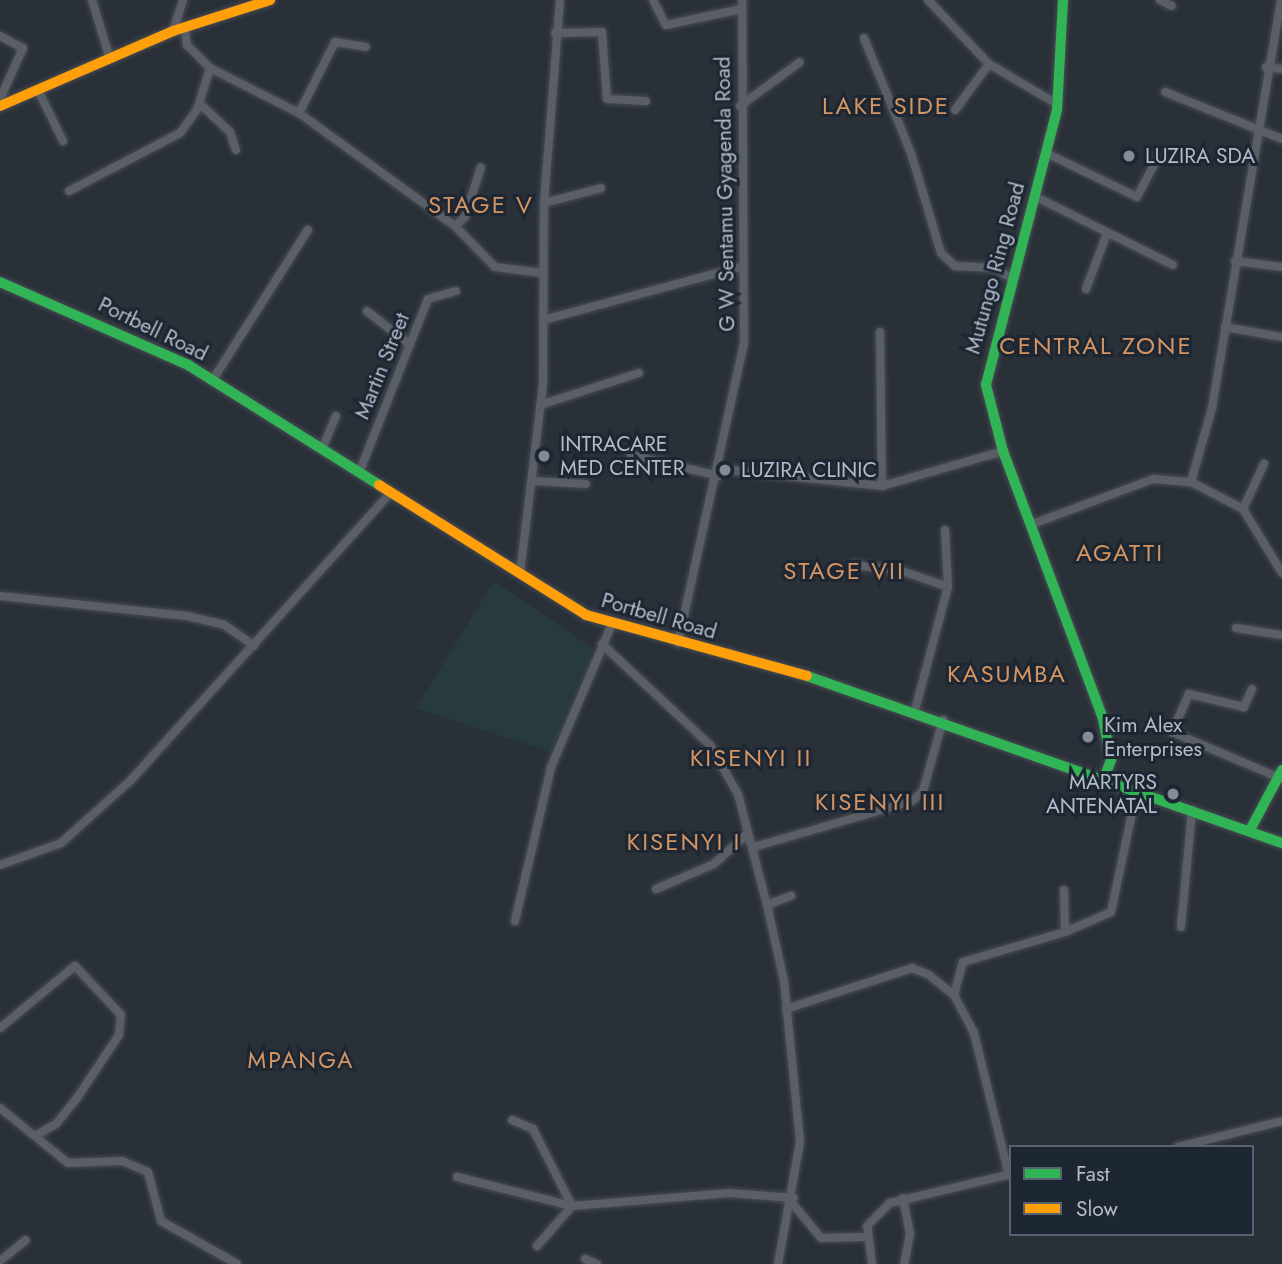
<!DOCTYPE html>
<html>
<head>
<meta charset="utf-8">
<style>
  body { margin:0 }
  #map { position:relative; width:1282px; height:1264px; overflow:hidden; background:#2a3038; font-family:Jost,sans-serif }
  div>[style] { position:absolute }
  .green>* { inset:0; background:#273a3e }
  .roads { filter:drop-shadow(0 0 2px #484c53) drop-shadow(0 0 2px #484c53) }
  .street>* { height:8px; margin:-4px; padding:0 4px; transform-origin:4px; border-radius:4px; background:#5a5e66 }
  .fast>* { height:10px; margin:-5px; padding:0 5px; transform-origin:5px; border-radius:5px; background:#30b455 }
  .slow>* { height:10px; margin:-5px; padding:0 5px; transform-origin:5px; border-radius:5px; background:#ff9f0a }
  .dots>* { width:19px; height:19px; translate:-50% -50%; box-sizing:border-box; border:4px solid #1d2633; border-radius:50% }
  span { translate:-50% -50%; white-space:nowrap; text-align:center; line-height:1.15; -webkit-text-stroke:6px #1d2633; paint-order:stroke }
  .poi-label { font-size:21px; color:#b4bcc9 }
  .left { translate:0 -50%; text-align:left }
  .right { translate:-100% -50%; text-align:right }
  .street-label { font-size:21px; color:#b4bcc9 }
  .neighbourhood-label { font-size:23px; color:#d59563; letter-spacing:2px }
  .quarter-label { font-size:24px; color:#d59563; letter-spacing:2px }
  .legend { position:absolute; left:1009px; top:1145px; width:245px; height:91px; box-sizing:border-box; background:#1d2633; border:2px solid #59626f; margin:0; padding:9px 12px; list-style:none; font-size:21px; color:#b4bcc9 }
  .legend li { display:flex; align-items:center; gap:14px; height:35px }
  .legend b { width:35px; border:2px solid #59626f }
</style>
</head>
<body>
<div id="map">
  <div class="green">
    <div style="clip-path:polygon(494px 581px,594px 649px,551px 752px,416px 708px)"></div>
  </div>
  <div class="roads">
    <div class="street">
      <div style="left:92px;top:0;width:62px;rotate:73deg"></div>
      <div style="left:653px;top:0;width:28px;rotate:63deg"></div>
      <div style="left:666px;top:25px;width:77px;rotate:-12deg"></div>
      <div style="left:928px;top:0;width:88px;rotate:46.4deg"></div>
      <div style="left:989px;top:64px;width:79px;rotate:30.5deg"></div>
      <div style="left:1160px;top:0;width:13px;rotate:27deg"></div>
      <div style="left:173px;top:31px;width:33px;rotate:-72deg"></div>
      <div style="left:185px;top:31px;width:14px;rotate:82deg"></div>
      <div style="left:187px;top:45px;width:33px;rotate:45deg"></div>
      <div style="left:210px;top:68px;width:100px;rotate:26.8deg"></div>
      <div style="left:299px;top:113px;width:193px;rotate:35.9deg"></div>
      <div style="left:455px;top:226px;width:57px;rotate:45.7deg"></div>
      <div style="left:495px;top:267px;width:48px;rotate:7.1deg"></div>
      <div style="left:555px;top:33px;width:47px;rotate:-1.2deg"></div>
      <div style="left:602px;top:32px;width:67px;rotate:85.7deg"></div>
      <div style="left:607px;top:99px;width:39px;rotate:3deg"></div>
      <div style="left:0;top:36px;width:26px;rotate:28deg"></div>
      <div style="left:23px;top:48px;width:56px;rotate:114.3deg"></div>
      <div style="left:864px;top:38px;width:124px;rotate:67.8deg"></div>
      <div style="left:911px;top:153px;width:104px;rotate:73.3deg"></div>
      <div style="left:941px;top:253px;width:19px;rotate:43deg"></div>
      <div style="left:955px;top:266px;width:40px;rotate:2.9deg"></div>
      <div style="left:995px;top:268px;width:19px;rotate:32deg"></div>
      <div style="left:1266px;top:67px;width:16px;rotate:7deg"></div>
      <div style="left:38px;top:90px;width:57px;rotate:63.9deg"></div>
      <div style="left:1165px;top:92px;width:126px;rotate:21.9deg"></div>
      <div style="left:200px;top:104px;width:41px;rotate:43deg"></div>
      <div style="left:230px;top:132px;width:19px;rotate:72deg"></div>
      <div style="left:740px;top:106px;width:74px;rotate:-36.3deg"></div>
      <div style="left:955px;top:110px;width:57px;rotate:-53.5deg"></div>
      <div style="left:299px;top:113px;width:80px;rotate:-63.1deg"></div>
      <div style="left:335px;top:42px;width:31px;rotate:9deg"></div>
      <div style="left:1046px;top:153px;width:101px;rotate:25.8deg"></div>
      <div style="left:1137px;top:197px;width:43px;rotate:-62.2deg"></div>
      <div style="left:69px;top:191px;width:125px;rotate:-27.6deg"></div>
      <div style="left:180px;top:133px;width:29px;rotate:-54deg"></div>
      <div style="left:197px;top:110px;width:44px;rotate:-72.8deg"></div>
      <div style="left:1034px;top:196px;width:155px;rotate:26.4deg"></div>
      <div style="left:544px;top:203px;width:59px;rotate:-14.7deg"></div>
      <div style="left:455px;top:226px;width:13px;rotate:-42deg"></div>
      <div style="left:465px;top:217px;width:52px;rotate:-72.3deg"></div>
      <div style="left:1235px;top:261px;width:47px;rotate:7.3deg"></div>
      <div style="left:1086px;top:289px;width:60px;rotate:-69.4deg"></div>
      <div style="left:367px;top:311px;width:53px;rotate:38.2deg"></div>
      <div style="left:543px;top:320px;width:203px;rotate:-15.1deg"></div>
      <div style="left:1225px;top:327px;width:58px;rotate:10deg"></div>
      <div style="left:880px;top:332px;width:154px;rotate:89.3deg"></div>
      <div style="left:212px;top:381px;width:179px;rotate:-57.6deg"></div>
      <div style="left:540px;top:405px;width:104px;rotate:-17.9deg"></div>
      <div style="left:322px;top:449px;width:36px;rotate:-67deg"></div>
      <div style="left:631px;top:455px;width:90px;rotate:13.4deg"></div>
      <div style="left:720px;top:469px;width:163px;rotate:6deg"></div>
      <div style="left:882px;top:486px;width:126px;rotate:-16.1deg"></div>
      <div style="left:359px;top:473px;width:187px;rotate:-68.4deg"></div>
      <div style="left:428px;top:299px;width:29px;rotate:-16deg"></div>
      <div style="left:534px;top:481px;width:52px;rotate:3.3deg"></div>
      <div style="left:1191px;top:482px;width:59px;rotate:27.4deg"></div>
      <div style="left:1243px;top:509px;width:75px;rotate:58.6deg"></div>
      <div style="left:1243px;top:509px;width:50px;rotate:-65deg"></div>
      <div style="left:1030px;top:525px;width:131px;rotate:-20.5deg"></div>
      <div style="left:1153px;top:479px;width:38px;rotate:5deg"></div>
      <div style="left:1191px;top:482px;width:77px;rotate:-74.2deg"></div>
      <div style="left:1212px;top:408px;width:414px;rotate:-80.4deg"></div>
      <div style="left:853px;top:565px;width:46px;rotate:6.2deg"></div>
      <div style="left:899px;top:570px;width:52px;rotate:19.1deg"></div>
      <div style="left:520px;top:574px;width:192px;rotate:-83.1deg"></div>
      <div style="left:543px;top:383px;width:180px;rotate:-89.7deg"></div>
      <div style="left:544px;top:203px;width:204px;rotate:-85.5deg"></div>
      <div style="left:0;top:596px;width:188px;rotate:6.1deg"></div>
      <div style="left:187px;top:616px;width:37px;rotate:13deg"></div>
      <div style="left:223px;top:624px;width:38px;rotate:35deg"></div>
      <div style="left:1236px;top:628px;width:47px;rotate:8.7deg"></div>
      <div style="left:678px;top:643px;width:306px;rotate:-77.6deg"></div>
      <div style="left:744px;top:344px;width:344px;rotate:-90.3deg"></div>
      <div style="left:602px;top:644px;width:148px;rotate:43.1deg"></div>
      <div style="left:710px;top:745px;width:56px;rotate:60.3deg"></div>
      <div style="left:738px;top:794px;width:115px;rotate:75.4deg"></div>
      <div style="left:767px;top:905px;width:26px;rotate:-21deg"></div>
      <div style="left:1252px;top:689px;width:20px;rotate:114deg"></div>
      <div style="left:1244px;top:707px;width:57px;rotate:-166.7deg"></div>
      <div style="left:1189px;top:694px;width:42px;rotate:114.1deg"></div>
      <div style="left:1172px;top:732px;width:120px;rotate:23.1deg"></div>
      <div style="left:915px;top:710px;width:127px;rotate:-75deg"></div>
      <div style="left:948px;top:587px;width:57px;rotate:-93deg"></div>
      <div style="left:754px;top:847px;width:165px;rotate:-16.2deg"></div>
      <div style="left:912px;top:801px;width:15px;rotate:-42deg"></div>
      <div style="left:923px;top:791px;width:74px;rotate:-74.3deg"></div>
      <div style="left:0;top:865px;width:65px;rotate:-19.8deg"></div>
      <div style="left:61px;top:843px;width:94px;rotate:-42deg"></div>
      <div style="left:131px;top:780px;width:387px;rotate:-47.9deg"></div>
      <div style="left:656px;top:889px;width:63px;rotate:-23.3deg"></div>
      <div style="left:714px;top:864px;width:45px;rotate:-42.3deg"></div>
      <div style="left:767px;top:905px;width:78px;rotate:77.4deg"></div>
      <div style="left:784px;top:981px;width:162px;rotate:84.3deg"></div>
      <div style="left:800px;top:1142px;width:124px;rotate:100.2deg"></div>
      <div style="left:515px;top:921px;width:158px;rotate:-76.8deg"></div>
      <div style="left:551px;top:767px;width:153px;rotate:-66.9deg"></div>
      <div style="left:1181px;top:927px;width:118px;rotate:-84.6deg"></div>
      <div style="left:1065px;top:932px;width:50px;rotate:-23.5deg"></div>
      <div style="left:1111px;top:912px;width:125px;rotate:-78deg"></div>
      <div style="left:954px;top:995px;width:34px;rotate:-75deg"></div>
      <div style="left:963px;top:962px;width:106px;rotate:-16.4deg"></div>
      <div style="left:1065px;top:932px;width:42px;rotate:-91.4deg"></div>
      <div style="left:786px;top:1009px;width:133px;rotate:-18deg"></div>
      <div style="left:912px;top:968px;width:18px;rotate:22deg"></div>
      <div style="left:929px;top:975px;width:32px;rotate:39deg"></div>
      <div style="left:954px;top:995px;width:43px;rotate:62.2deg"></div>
      <div style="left:974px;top:1033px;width:146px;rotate:76.2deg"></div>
      <div style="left:0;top:1028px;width:97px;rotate:-39.6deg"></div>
      <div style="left:75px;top:966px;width:67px;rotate:46.8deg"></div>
      <div style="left:121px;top:1015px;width:20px;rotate:96deg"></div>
      <div style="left:119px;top:1035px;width:76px;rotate:123.7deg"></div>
      <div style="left:77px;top:1098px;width:33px;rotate:129deg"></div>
      <div style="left:56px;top:1124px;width:23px;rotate:151deg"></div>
      <div style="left:0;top:1108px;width:87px;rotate:39deg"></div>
      <div style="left:68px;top:1163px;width:54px;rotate:-2.1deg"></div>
      <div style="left:122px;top:1161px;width:28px;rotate:23deg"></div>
      <div style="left:148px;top:1172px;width:51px;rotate:75.1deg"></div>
      <div style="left:161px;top:1221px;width:87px;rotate:29.5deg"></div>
      <div style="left:512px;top:1120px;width:23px;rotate:23deg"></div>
      <div style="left:533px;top:1129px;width:86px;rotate:63.1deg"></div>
      <div style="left:1178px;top:1147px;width:107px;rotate:-14deg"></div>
      <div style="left:457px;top:1177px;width:119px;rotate:14.2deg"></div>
      <div style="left:572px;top:1206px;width:158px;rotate:-4.7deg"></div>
      <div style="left:729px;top:1193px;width:65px;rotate:4.4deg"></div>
      <div style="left:903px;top:1198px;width:37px;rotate:79deg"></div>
      <div style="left:910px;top:1234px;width:31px;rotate:101deg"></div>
      <div style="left:793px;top:1204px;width:44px;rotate:50.5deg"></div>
      <div style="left:821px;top:1238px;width:43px;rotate:-1.3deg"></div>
      <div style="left:537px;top:1246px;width:53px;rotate:-48.8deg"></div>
      <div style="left:585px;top:1259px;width:13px;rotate:23deg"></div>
      <div style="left:0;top:1261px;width:33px;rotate:-39deg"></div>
      <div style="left:872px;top:1264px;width:38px;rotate:-97deg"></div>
      <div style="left:867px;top:1226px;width:33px;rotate:-45deg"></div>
      <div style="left:890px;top:1203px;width:124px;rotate:-13.5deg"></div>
    </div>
    <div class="fast">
      <div style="left:1063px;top:0;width:110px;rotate:93.1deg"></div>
      <div style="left:1057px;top:110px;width:284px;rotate:104.5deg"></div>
      <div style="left:986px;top:385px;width:68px;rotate:75.6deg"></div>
      <div style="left:1003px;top:451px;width:286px;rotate:69.5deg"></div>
      <div style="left:1103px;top:719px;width:42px;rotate:79deg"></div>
      <div style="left:1111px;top:760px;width:19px;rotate:111deg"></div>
      <div style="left:0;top:282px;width:206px;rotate:23.8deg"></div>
      <div style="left:188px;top:365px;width:226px;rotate:32.1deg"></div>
      <div style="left:807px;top:676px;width:504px;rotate:19.37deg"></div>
      <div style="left:1250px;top:830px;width:68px;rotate:-61.9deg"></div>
    </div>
    <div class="slow">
      <div style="left:0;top:106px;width:189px;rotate:-23.4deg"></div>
      <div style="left:173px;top:31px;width:102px;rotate:-17.7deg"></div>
      <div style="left:379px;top:485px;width:244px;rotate:32.1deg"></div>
      <div style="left:586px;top:615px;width:229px;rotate:15.4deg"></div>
    </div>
  </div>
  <div class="dots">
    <div style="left:1129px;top:156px;background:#848b96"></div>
    <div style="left:544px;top:456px;background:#848b96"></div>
    <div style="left:725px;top:470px;background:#848b96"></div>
    <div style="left:1088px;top:737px;background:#848b96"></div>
    <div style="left:1173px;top:794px;background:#848b96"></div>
  </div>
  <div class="poi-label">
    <span class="left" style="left:1145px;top:156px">LUZIRA SDA</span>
    <span class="left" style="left:560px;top:456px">INTRACARE<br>MED CENTER</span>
    <span class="left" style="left:741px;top:470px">LUZIRA CLINIC</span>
    <span class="left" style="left:1104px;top:737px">Kim Alex<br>Enterprises</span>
    <span class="right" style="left:1157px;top:794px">MARTYRS<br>ANTENATAL</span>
  </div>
  <div class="street-label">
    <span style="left:725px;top:194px;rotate:-91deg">G W Sentamu Gyagenda Road</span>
    <span style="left:995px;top:268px;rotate:-75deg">Mutungo Ring Road</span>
    <span style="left:153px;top:329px;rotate:26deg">Portbell Road</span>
    <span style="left:382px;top:366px;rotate:-68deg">Martin Street</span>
    <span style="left:659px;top:616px;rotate:16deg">Portbell Road</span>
  </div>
  <div class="neighbourhood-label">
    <span style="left:301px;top:1060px">MPANGA</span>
  </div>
  <div class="quarter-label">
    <span style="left:886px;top:106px">LAKE SIDE</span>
    <span style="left:481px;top:205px">STAGE V</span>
    <span style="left:1096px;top:346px">CENTRAL ZONE</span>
    <span style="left:1120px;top:553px">AGATTI</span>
    <span style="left:844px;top:571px">STAGE VII</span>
    <span style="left:1007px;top:674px">KASUMBA</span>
    <span style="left:751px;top:758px">KISENYI II</span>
    <span style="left:880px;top:802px">KISENYI III</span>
    <span style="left:684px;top:842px">KISENYI I</span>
  </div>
  <ul class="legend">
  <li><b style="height:9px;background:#30b455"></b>Fast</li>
  <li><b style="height:9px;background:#ff9f0a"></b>Slow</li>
  </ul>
</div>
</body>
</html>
